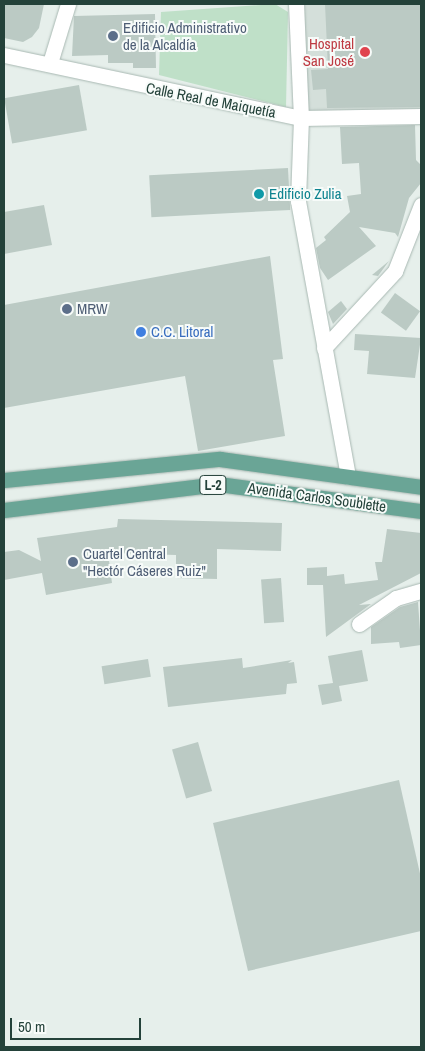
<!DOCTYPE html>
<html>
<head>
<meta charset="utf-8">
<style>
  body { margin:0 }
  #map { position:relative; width:425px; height:1051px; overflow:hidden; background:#e6efeb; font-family:"Archivo Narrow",sans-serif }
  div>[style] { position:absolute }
  .built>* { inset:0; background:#d4dfda; transform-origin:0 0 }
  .green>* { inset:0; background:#bfe0c8 }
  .building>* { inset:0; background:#bbcac4; transform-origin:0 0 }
  .roads { filter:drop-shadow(0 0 1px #a8b8b2) drop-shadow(0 0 1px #a8b8b2) }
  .minor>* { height:15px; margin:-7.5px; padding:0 7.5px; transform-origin:7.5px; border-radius:7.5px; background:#fff }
  .major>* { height:15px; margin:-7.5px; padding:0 7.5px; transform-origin:7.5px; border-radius:7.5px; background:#6aa596 }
  .dots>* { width:14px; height:14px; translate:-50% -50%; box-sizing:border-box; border:2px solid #f7fbf9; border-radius:50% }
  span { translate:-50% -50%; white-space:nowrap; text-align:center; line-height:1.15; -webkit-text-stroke:4px #f7fbf9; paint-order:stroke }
  .shield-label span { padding:1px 4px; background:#f7fbf9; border:1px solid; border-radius:4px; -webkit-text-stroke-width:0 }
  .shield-label { font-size:14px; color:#24423a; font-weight:700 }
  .service-label { font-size:15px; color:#4e5e75 }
  .left { translate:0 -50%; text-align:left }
  .health-label { font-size:15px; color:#be3a42 }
  .right { translate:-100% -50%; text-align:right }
  .street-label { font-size:15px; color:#24423a }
  .culture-label { font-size:15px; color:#0d838f }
  .shop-label { font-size:15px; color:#366cbe }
  .frame { position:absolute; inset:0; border:5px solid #24423a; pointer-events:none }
  .scale { position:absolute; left:10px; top:1018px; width:131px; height:22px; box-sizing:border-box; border:2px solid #24423a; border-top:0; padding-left:6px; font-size:15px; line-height:18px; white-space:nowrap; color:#24423a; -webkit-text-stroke:4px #f7fbf9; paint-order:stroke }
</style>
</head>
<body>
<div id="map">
  <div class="built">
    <div style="left:305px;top:4px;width:116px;height:110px"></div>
  </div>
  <div class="green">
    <div style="clip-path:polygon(275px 4px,288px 12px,286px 107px,159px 75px,161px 12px)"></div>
  </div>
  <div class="building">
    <div style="clip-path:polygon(4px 4px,44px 4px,39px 28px,32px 37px,23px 42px,4px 38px)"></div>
    <div style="clip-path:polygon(325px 4px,421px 4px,421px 107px,327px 108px,326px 89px,313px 90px,311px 70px,328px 69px)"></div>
    <div style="clip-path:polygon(155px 14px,156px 68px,133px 68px,133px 63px,108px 63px,108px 55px,72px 56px,74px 16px)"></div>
    <div style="left:79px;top:85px;width:46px;height:76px;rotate:80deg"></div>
    <div style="clip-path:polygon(415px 125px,416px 160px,421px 165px,421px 183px,409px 198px,398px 237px,395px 233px,359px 227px,376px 246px,328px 280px,320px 268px,316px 248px,326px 240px,324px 237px,350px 212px,347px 196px,361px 194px,359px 163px,342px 164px,340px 127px)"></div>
    <div style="left:288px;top:168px;width:42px;height:139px;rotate:87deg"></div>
    <div style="clip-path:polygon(44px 205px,52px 245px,4px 254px,4px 212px)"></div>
    <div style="clip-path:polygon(270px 256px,283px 359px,273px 360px,285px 436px,198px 451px,185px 376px,4px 408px,4px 305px)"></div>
    <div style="clip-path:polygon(389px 261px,378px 276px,372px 275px)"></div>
    <div style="left:395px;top:293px;width:31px;height:24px;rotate:36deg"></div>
    <div style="clip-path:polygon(341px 301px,347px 309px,333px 324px,328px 312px)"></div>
    <div style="clip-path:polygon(355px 334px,421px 338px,415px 378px,367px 374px,369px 351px,354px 350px)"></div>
    <div style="clip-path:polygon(118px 519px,282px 523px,281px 551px,217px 549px,217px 579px,176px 578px,176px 555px,108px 553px,112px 583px,46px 595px,42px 573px,4px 580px,4px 552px,19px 550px,41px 561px,37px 538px,117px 527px)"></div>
    <div style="clip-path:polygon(387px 529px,421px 533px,421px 573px,359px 605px,371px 604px,326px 637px,323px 585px,307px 585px,307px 568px,327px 567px,327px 576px,344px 574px,345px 584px,378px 580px,375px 562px,382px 562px)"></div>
    <div style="left:281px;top:578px;width:44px;height:20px;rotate:86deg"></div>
    <div style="clip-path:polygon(418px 602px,421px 645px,400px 648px,399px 642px,371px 644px,371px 627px,400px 607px)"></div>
    <div style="clip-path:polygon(362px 650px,368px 681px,339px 686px,342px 701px,322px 705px,318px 685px,333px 683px,328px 656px)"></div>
    <div style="clip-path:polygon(242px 658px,243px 668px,292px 660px,288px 663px,294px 662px,297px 683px,287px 684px,286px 694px,168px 707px,163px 667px)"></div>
    <div style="left:148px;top:659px;width:18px;height:47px;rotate:81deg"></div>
    <div style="left:198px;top:742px;width:51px;height:27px;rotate:74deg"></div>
    <div style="clip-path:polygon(399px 780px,421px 878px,421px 931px,248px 971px,213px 823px)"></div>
  </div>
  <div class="roads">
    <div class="minor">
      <div style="left:296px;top:4px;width:114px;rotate:87.5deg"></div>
      <div style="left:301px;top:118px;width:83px;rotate:92.1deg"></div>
      <div style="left:298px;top:201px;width:280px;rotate:79.7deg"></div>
      <div style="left:4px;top:55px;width:304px;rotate:12deg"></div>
      <div style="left:301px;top:118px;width:120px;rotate:-1deg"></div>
      <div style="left:50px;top:63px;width:62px;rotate:-73deg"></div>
      <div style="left:324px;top:348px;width:105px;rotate:-47.3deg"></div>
      <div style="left:395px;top:271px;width:71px;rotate:-68.5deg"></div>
      <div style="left:359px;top:624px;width:45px;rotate:-35.1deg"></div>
      <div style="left:396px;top:598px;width:26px;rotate:-16deg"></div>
    </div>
    <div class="major">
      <div style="left:4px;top:480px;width:217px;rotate:-5.6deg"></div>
      <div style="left:220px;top:459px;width:203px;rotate:7.9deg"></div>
      <div style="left:4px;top:510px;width:216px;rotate:-6.9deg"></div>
      <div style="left:218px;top:484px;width:205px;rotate:7.6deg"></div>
    </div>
  </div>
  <div class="dots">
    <div style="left:113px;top:36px;background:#5c6f8a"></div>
    <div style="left:365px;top:52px;background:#e0444e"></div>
    <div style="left:259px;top:194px;background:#0f9aa8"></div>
    <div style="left:67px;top:309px;background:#5c6f8a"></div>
    <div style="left:141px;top:332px;background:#3f7fe0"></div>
    <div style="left:73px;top:562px;background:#5c6f8a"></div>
  </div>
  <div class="shield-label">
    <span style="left:213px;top:485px">L-2</span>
  </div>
  <div class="service-label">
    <span class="left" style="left:123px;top:36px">Edificio Administrativo<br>de la Alcaldía</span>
    <span class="left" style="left:77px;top:309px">MRW</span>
    <span class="left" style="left:83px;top:562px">Cuartel Central<br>"Hectór Cáseres Ruiz"</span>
  </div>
  <div class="health-label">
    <span class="right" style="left:354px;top:52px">Hospital<br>San José</span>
  </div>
  <div class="street-label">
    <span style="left:211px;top:100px;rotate:11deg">Calle Real de Maiquetía</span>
    <span style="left:317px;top:497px;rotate:8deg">Avenida Carlos Soublette</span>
  </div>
  <div class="culture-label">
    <span class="left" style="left:269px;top:194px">Edificio Zulia</span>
  </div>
  <div class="shop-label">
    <span class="left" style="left:151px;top:332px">C.C. Litoral</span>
  </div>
  <div class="frame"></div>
  <div class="scale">50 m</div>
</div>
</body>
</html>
